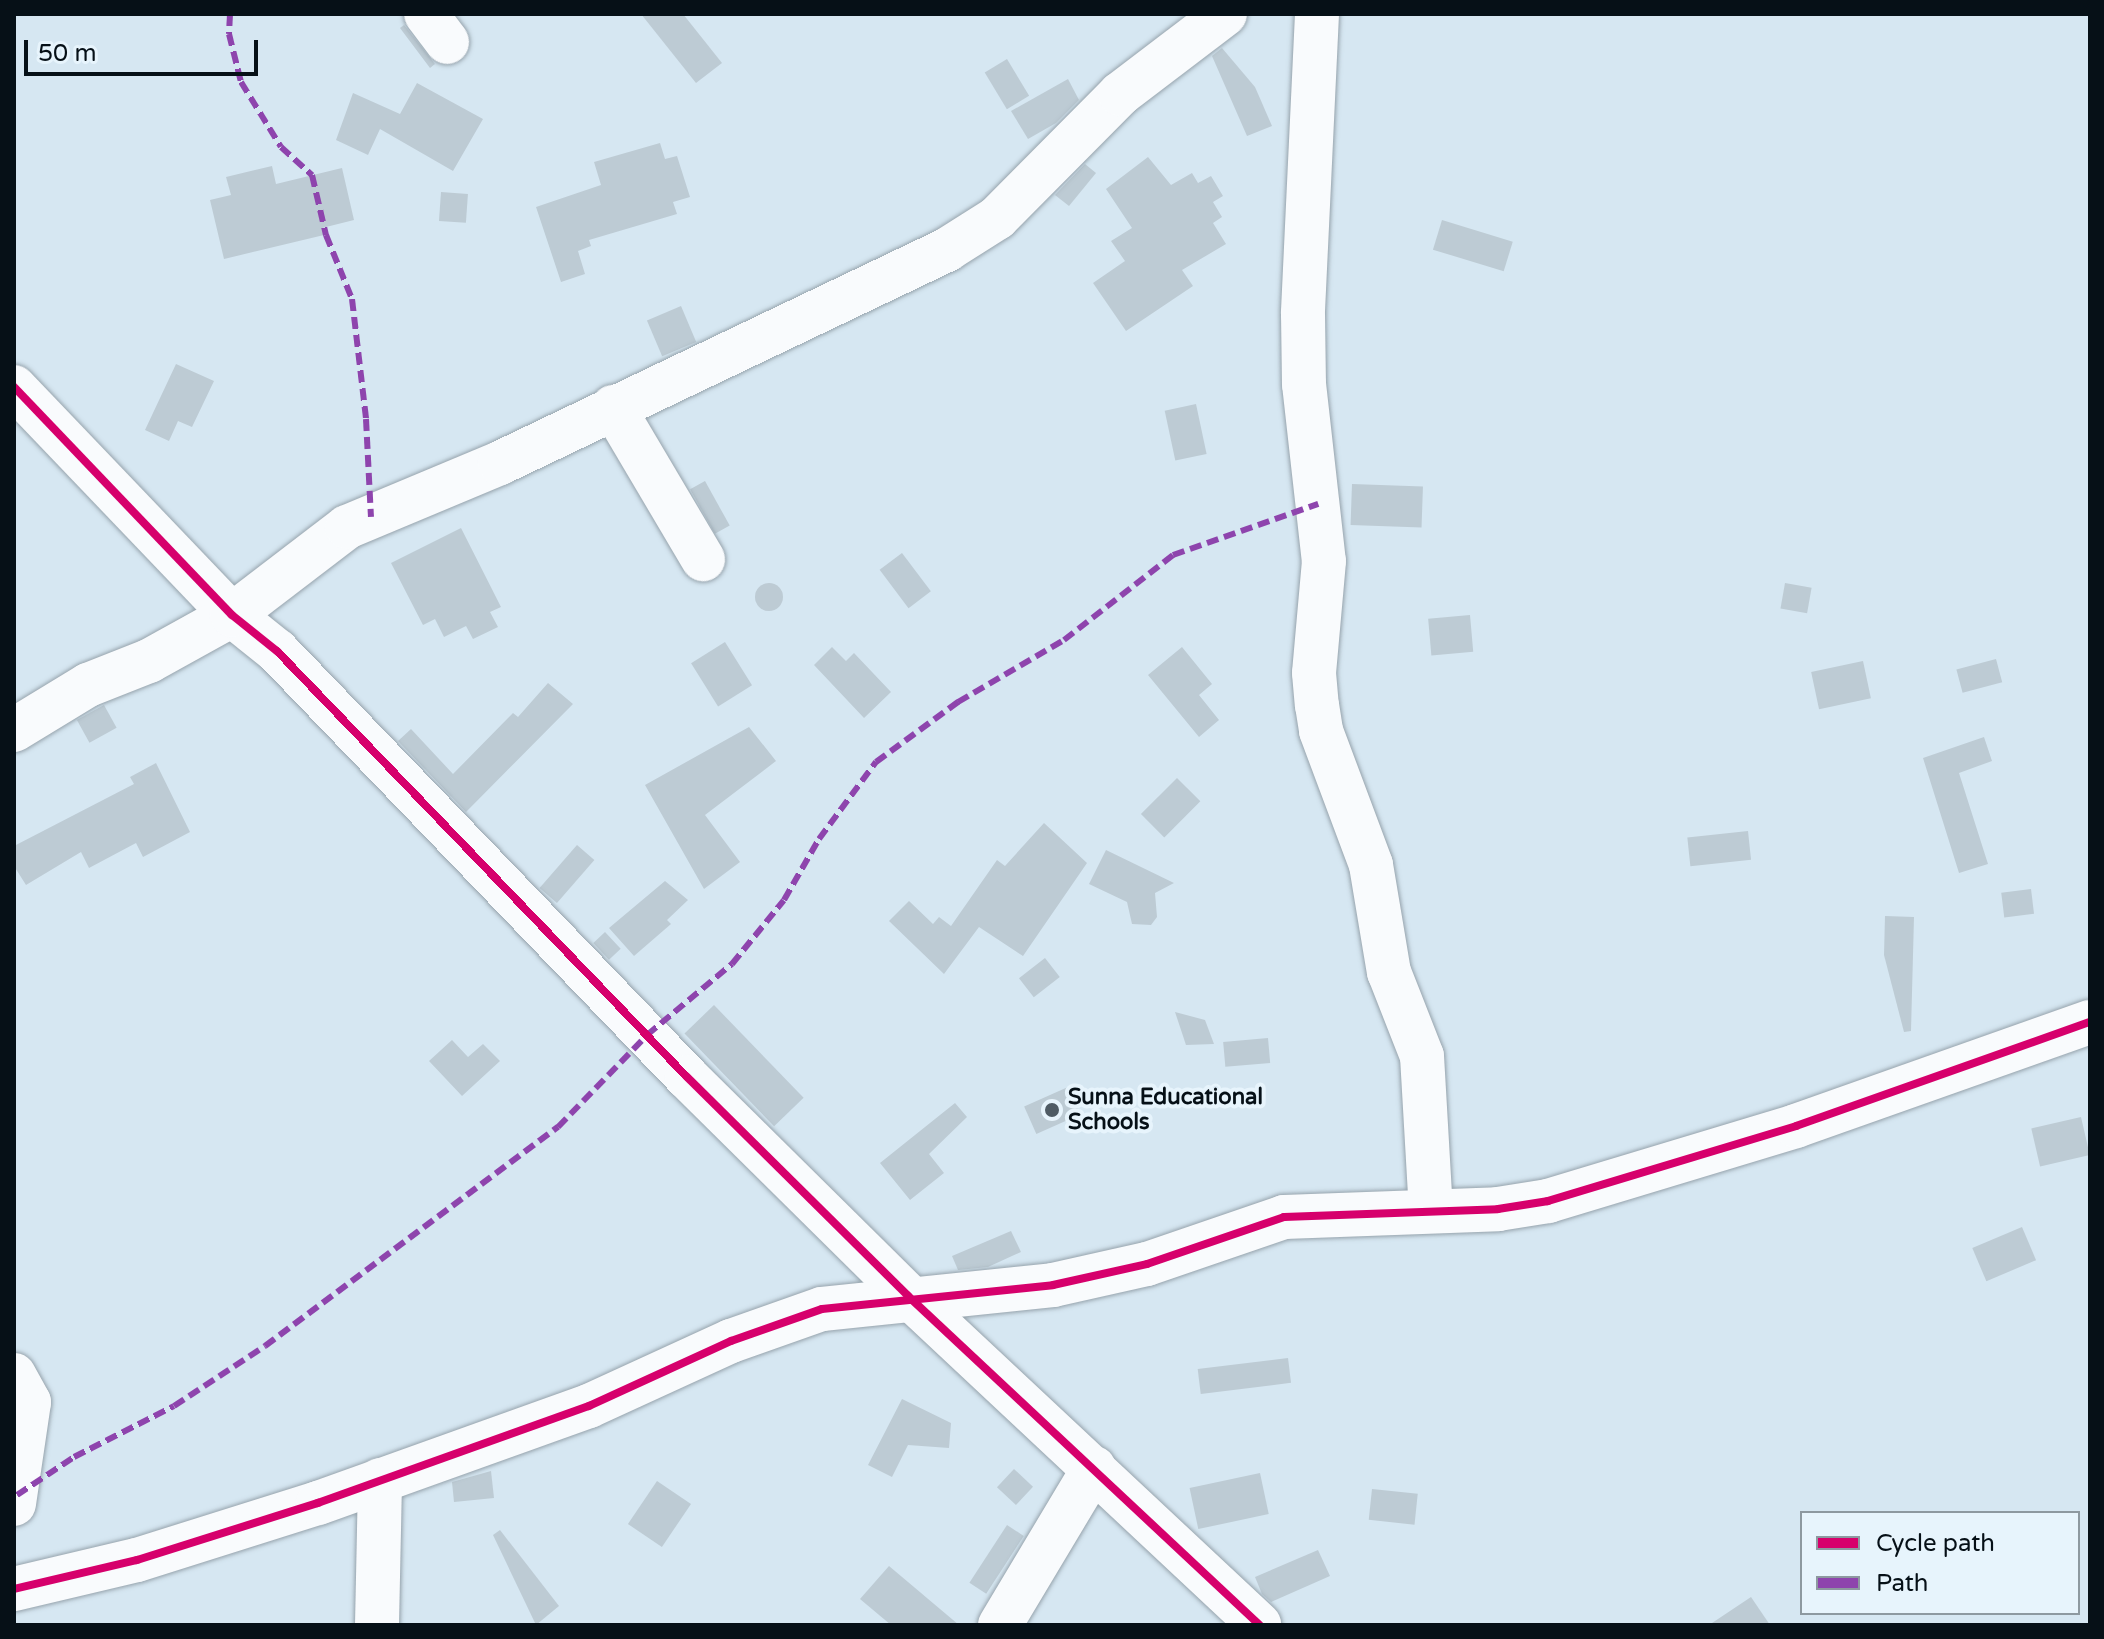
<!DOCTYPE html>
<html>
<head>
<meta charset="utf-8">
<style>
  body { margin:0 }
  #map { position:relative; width:2104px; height:1639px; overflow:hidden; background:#d6e7f2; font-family:"Varela Round",sans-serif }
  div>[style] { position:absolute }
  .building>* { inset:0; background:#bdcbd4; transform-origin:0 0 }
  .round { border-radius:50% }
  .roads { filter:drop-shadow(0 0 2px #96a3ac) drop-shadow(0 0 2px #96a3ac) }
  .minor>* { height:44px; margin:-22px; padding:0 22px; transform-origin:22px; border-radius:22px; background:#f9fbfd }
  .quiet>* { height:6px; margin-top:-3px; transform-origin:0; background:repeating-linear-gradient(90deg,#8e44ad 0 12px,transparent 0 18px) }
  .cycleway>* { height:8px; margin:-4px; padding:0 4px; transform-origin:4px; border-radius:4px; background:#d6006c }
  .dots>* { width:22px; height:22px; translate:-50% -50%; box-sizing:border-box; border:4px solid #e7f4fc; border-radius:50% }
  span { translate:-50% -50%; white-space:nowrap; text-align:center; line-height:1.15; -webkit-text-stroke:8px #e7f4fc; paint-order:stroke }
  .poi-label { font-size:22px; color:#061017; font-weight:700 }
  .left { translate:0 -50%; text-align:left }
  .frame { position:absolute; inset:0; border:16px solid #061017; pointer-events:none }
  .legend { position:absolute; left:1800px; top:1511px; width:280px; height:104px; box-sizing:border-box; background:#e7f4fc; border:2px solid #8d99a0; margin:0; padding:10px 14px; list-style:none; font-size:24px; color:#061017 }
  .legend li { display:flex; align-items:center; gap:16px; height:40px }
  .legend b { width:40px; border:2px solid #8d99a0 }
  .scale { position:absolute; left:24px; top:40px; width:234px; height:36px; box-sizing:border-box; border:4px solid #061017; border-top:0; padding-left:10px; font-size:24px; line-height:28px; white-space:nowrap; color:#061017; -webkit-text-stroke:6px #e7f4fc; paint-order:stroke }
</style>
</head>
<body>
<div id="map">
  <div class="building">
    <div style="clip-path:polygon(641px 14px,683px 14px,722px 63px,696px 83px)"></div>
    <div style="clip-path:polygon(404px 25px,435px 64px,430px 68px,400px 28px)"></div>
    <div style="clip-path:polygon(1222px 48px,1255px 87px,1272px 126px,1247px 136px,1212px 56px)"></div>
    <div style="left:1007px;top:59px;width:43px;height:26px;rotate:59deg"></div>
    <div style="clip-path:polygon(1068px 79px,1079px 100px,1056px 123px,1028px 139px,1011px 111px)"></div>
    <div style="clip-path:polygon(417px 83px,483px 119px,453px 171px,380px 129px,368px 155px,336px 140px,353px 93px,400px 114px)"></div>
    <div style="clip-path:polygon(660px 143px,665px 159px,677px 156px,690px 197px,673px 202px,677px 214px,589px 240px,591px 246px,578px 251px,585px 274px,561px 282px,536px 207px,601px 185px,594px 162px)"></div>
    <div style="clip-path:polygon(1148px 157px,1171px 185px,1192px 173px,1198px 183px,1211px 176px,1223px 196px,1213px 202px,1222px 217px,1213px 223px,1226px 244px,1182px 270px,1193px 286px,1126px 331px,1093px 283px,1125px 261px,1111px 241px,1132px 228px,1106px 189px)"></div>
    <div style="clip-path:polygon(1085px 164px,1096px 173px,1069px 206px,1055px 195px)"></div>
    <div style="clip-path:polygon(272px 166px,276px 184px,342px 168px,354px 220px,322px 228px,324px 235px,224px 259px,210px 200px,231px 195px,226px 177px)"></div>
    <div style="left:441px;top:192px;width:27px;height:29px;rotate:4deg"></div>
    <div style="left:1442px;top:220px;width:74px;height:31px;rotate:17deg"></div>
    <div style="left:681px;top:306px;width:39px;height:37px;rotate:67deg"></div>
    <div style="clip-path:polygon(176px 364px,214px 381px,192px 427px,178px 421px,169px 441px,145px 430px)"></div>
    <div style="left:1196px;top:404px;width:51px;height:32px;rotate:78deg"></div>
    <div style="left:705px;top:481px;width:51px;height:17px;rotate:61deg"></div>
    <div style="left:1352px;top:484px;width:71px;height:41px;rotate:2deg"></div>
    <div style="clip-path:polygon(461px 528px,501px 607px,490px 612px,498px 627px,473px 639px,466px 626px,444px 637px,435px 619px,423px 625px,391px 563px)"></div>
    <div style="left:902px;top:553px;width:48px;height:28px;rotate:53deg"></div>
    <div style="left:1785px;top:583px;width:27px;height:26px;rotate:10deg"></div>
    <div class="round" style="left:755px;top:583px;width:28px;height:28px"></div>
    <div style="left:1470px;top:615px;width:37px;height:42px;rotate:85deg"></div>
    <div style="left:725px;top:642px;width:51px;height:40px;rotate:58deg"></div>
    <div style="clip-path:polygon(832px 647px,846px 661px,854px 653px,891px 692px,864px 718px,814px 665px)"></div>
    <div style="clip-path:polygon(1182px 647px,1212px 684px,1199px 695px,1219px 720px,1199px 737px,1148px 675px)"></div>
    <div style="left:1996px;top:659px;width:24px;height:41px;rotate:75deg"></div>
    <div style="left:1863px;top:661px;width:38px;height:53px;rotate:78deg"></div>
    <div style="clip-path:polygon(548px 683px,573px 704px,466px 812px,398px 741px,411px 729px,453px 774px,513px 713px,518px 717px)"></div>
    <div style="left:104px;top:705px;width:26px;height:31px;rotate:61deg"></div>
    <div style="clip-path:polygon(749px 727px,776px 761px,705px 815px,740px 862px,704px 889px,645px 785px)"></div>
    <div style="clip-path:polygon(1984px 737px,1992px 761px,1959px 773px,1988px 864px,1959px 873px,1923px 758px)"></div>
    <div style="clip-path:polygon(156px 763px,190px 832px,143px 857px,136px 843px,89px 868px,81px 852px,26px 885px,14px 866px,14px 846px,134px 784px,130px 777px)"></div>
    <div style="left:1177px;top:778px;width:33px;height:51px;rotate:45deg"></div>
    <div style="clip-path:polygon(1044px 823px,1087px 863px,1023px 956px,979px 927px,944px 974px,889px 921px,909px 901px,933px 924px,939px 917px,951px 926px,997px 860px,1005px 866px)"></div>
    <div style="left:1748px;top:831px;width:29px;height:61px;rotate:84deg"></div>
    <div style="left:577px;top:845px;width:23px;height:57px;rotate:41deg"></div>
    <div style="clip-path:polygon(1106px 850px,1174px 883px,1155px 893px,1157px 917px,1151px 925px,1132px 924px,1127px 902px,1089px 884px)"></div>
    <div style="clip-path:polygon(665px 881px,688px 900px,667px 920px,671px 924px,634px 956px,609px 928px)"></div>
    <div style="left:2031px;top:889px;width:25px;height:30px;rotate:83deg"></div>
    <div style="clip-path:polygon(1885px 916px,1914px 917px,1911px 1031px,1904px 1032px,1884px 955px)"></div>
    <div style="left:605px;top:932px;width:23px;height:16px;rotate:47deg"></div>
    <div style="left:1045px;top:958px;width:24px;height:33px;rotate:52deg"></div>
    <div style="left:714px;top:1005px;width:129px;height:41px;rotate:46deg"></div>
    <div style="clip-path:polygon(1175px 1012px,1205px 1020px,1214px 1044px,1186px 1045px)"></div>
    <div style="left:1268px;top:1038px;width:25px;height:45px;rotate:85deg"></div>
    <div style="clip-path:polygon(452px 1040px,468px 1057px,483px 1044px,500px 1061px,462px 1096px,429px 1061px)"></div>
    <div style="left:1068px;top:1087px;width:30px;height:48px;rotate:66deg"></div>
    <div style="clip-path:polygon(955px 1103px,967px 1117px,929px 1154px,944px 1173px,910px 1200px,880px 1163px)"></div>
    <div style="left:2081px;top:1117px;width:39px;height:51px;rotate:77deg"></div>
    <div style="left:2022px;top:1227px;width:36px;height:54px;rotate:67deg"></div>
    <div style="clip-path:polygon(1011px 1231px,1021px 1252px,988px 1267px,958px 1270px,952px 1256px)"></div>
    <div style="left:1288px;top:1358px;width:25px;height:91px;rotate:83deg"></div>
    <div style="clip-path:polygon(902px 1399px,951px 1423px,949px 1448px,908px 1445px,892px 1477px,868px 1465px)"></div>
    <div style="left:1014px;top:1469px;width:26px;height:25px;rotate:43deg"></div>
    <div style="clip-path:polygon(491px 1471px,494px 1498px,454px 1502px,452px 1482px)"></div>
    <div style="left:1260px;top:1473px;width:42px;height:72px;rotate:78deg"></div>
    <div style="left:657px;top:1481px;width:41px;height:52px;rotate:34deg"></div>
    <div style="left:1372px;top:1489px;width:46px;height:31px;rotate:6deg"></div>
    <div style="left:1007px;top:1525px;width:20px;height:69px;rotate:33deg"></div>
    <div style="clip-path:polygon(500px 1530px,559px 1606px,536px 1625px,493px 1535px)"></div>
    <div style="clip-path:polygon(1318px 1550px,1330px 1576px,1271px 1602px,1262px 1594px,1255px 1577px)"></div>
    <div style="clip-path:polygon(889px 1566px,959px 1625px,891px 1625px,860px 1599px)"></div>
    <div style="clip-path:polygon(1751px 1597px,1770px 1625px,1709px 1625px)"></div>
  </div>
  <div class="roads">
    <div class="minor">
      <div style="left:426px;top:14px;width:35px;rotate:53deg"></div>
      <div style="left:1317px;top:14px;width:300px;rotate:92.7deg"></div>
      <div style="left:1303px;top:314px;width:70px;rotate:89.2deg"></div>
      <div style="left:1304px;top:384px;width:178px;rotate:83.6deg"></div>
      <div style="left:1324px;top:561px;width:112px;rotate:95.1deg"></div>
      <div style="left:1314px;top:673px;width:32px;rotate:85deg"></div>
      <div style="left:1317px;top:705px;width:26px;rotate:81deg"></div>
      <div style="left:1321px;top:731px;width:143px;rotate:69.5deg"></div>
      <div style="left:1371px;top:865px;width:109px;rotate:80.5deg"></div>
      <div style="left:1389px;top:972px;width:90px;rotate:68.6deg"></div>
      <div style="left:1422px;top:1056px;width:154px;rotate:86.7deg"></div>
      <div style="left:14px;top:387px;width:315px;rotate:46.3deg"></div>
      <div style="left:232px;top:615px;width:58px;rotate:38.7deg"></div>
      <div style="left:277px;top:651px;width:591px;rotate:46.1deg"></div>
      <div style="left:687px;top:1077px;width:311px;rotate:44.7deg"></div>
      <div style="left:908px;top:1296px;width:481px;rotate:43.1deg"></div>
      <div style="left:613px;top:407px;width:177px;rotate:59.4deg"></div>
      <div style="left:14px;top:730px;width:87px;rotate:-31.3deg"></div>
      <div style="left:88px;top:685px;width:66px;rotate:-21.5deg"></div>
      <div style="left:149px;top:661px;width:95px;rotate:-29deg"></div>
      <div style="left:232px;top:615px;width:145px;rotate:-37.4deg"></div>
      <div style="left:347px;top:527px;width:166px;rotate:-22.7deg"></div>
      <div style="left:500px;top:463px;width:496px;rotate:-25.5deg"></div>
      <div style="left:948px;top:249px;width:58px;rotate:-32.3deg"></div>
      <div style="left:997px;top:218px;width:175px;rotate:-45.2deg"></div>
      <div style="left:1120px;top:94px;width:132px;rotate:-37.3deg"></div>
      <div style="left:14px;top:1375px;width:31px;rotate:61deg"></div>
      <div style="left:29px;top:1402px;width:103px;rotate:98.4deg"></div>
      <div style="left:14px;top:1589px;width:126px;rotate:-13.3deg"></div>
      <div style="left:137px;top:1560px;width:190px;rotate:-17.5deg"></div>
      <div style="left:318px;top:1503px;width:288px;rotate:-19.7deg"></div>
      <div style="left:589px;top:1406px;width:156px;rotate:-24.6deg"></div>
      <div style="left:731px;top:1341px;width:96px;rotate:-19.4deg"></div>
      <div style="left:822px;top:1309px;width:232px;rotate:-5.9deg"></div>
      <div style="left:1053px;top:1285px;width:96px;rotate:-12.6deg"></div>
      <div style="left:1147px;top:1264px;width:145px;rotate:-18.9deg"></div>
      <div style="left:1284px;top:1217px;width:214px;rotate:-2.1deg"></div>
      <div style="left:1498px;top:1209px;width:51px;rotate:-9.1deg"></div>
      <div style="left:1548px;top:1201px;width:259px;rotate:-16.8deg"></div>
      <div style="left:1796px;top:1126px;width:312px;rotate:-19.5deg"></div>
      <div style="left:377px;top:1625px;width:145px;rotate:-88.8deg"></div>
      <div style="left:1000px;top:1625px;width:183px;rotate:-59.1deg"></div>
    </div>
  </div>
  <div class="quiet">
    <div style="left:230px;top:14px;width:20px;rotate:93deg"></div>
    <div style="left:229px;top:34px;width:49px;rotate:76deg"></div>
    <div style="left:241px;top:82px;width:76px;rotate:58.4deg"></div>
    <div style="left:281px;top:147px;width:42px;rotate:42.1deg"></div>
    <div style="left:312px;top:175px;width:62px;rotate:76.9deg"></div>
    <div style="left:326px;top:235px;width:69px;rotate:67.9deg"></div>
    <div style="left:352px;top:299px;width:121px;rotate:83.3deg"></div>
    <div style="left:366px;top:419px;width:98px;rotate:87.1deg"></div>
    <div style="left:17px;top:1495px;width:69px;rotate:-33.7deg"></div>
    <div style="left:74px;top:1457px;width:112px;rotate:-27deg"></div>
    <div style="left:174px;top:1406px;width:109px;rotate:-33.4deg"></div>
    <div style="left:265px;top:1346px;width:366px;rotate:-36.8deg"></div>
    <div style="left:558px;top:1127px;width:128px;rotate:-45.9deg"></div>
    <div style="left:647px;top:1035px;width:111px;rotate:-39.9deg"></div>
    <div style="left:732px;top:964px;width:82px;rotate:-50.9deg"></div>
    <div style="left:784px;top:900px;width:70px;rotate:-60.2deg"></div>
    <div style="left:819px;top:839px;width:96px;rotate:-53.5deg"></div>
    <div style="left:876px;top:762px;width:102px;rotate:-36.2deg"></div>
    <div style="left:958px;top:702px;width:123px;rotate:-30.3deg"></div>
    <div style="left:1064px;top:640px;width:138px;rotate:-37.9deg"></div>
    <div style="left:1173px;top:555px;width:154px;rotate:-19.4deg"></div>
  </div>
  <div class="cycleway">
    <div style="left:14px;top:387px;width:315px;rotate:46.3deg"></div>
    <div style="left:232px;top:615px;width:58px;rotate:38.7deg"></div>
    <div style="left:277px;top:651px;width:591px;rotate:46.1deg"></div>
    <div style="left:687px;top:1077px;width:311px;rotate:44.7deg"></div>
    <div style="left:908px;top:1296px;width:481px;rotate:43.1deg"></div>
    <div style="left:14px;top:1589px;width:126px;rotate:-13.3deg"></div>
    <div style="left:137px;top:1560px;width:190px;rotate:-17.5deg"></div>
    <div style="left:318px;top:1503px;width:288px;rotate:-19.7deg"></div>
    <div style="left:589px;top:1406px;width:156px;rotate:-24.6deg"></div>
    <div style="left:731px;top:1341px;width:96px;rotate:-19.4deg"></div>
    <div style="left:822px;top:1309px;width:232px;rotate:-5.9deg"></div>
    <div style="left:1053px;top:1285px;width:96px;rotate:-12.6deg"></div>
    <div style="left:1147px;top:1264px;width:145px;rotate:-18.9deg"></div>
    <div style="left:1284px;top:1217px;width:214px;rotate:-2.1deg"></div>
    <div style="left:1498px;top:1209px;width:51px;rotate:-9.1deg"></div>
    <div style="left:1548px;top:1201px;width:259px;rotate:-16.8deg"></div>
    <div style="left:1796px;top:1126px;width:312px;rotate:-19.5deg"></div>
  </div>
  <div class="dots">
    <div style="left:1052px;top:1110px;background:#4f5b64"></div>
  </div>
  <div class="poi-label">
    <span class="left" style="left:1068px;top:1110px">Sunna Educational<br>Schools</span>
  </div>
  <div class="frame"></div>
  <ul class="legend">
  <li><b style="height:10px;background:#d6006c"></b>Cycle path</li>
  <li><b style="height:10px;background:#8e44ad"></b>Path</li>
  </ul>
  <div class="scale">50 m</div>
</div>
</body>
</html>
